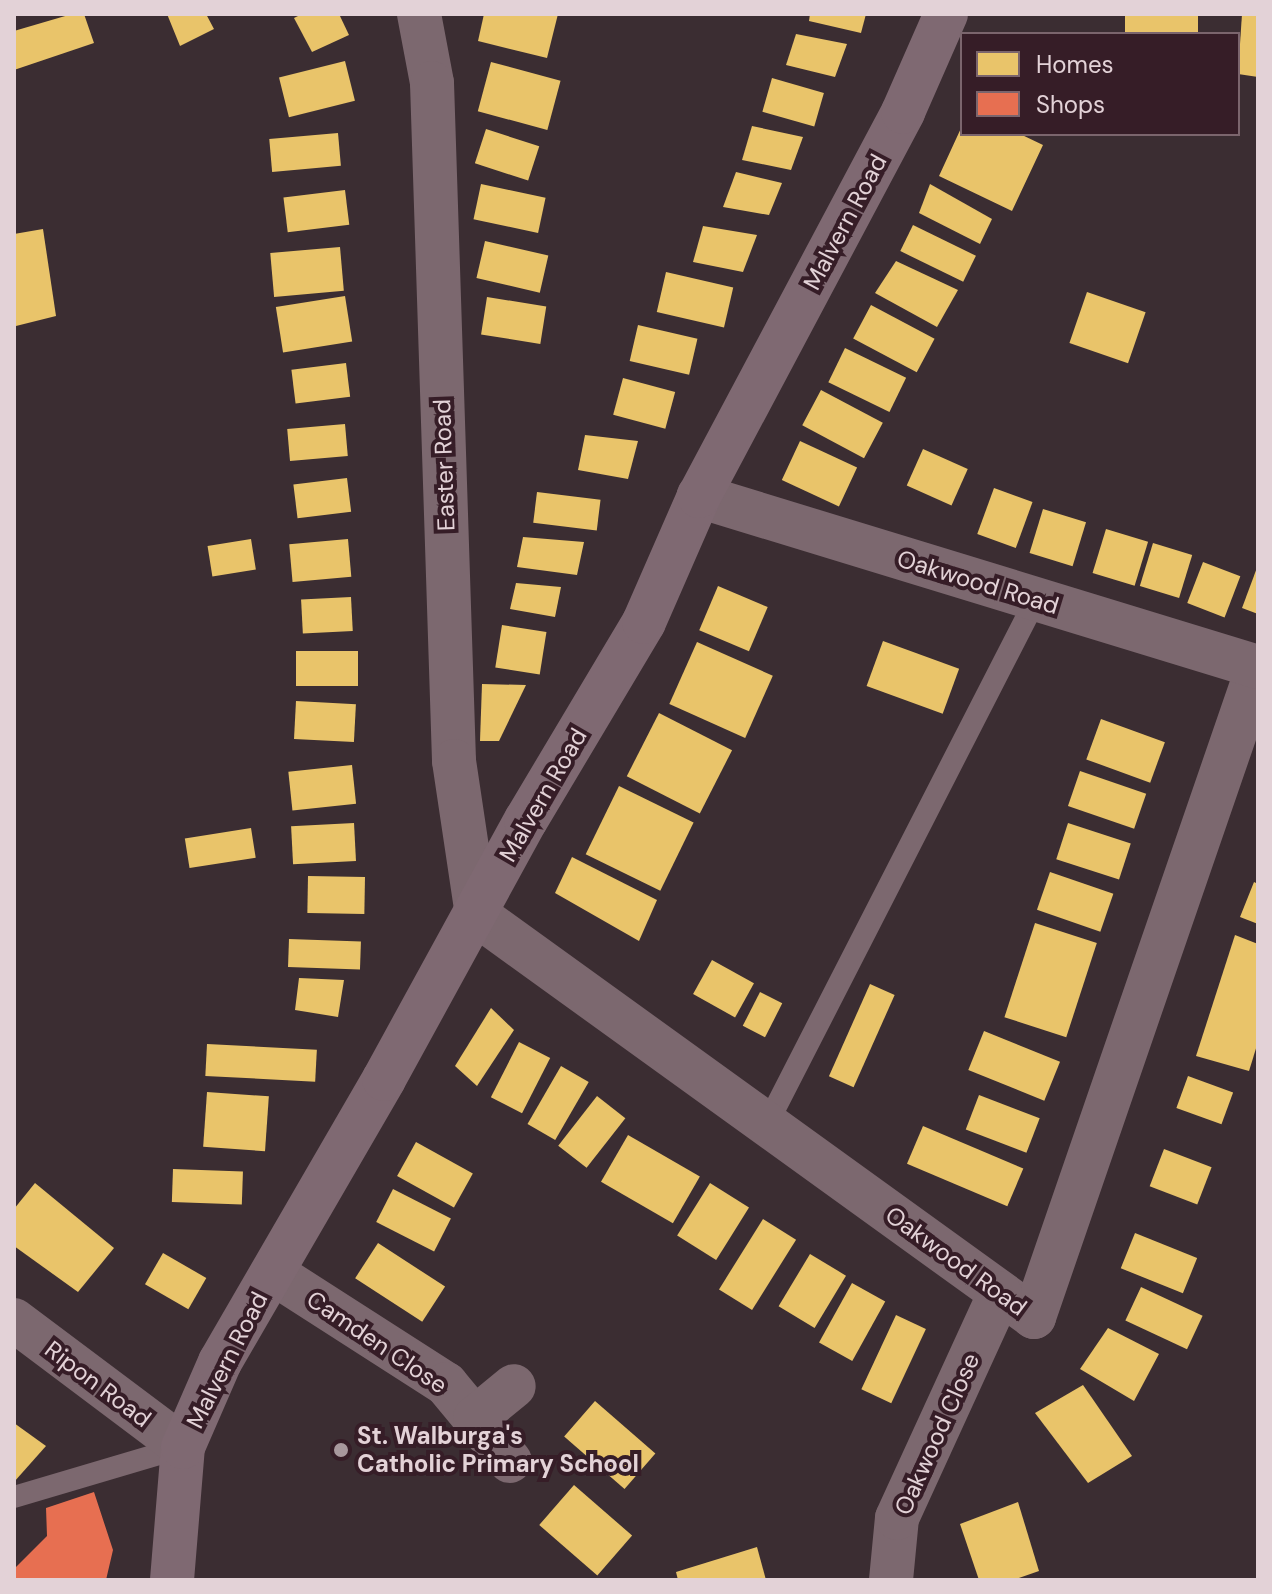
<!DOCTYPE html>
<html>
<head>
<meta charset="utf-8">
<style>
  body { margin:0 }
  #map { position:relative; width:1272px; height:1594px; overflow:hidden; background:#3b2d32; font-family:"DM Sans",sans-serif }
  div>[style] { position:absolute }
  .homes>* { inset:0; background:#e9c46a; transform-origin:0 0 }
  .shops>* { inset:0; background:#e76f51 }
  .lane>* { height:22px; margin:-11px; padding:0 11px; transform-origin:11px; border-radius:11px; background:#7c686f }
  .street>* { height:44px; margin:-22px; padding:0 22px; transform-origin:22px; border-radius:22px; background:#7c686f }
  .secondary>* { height:44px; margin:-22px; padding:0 22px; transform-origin:22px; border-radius:22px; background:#7f6972 }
  .dots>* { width:22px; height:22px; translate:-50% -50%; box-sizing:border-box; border:4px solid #361d27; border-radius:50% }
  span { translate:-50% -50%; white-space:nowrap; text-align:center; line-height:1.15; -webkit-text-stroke:8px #361d27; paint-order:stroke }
  .street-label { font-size:24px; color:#e3d2d7 }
  .poi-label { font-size:24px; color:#e3d2d7; font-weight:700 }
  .left { translate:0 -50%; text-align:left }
  .frame { position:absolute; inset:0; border:16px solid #e3d2d7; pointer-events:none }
  .legend { position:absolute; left:960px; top:32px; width:280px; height:104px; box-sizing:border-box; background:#361d27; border:2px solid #7b656d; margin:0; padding:10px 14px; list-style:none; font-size:24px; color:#e3d2d7 }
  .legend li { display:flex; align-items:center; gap:16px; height:40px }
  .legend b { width:40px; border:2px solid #7b656d }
</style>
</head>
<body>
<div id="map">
  <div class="homes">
    <div style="clip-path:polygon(72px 14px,84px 14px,94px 43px,14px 70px,14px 31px)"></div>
    <div style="clip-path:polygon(167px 14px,206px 14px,214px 29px,180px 46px)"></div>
    <div style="clip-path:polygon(302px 14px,339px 14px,349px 35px,312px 52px,294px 18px)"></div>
    <div style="clip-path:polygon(484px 14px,558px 14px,547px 58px,478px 41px)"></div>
    <div style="clip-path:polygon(810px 14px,866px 14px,861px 33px,809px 21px)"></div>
    <div style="left:1125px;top:14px;width:73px;height:20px"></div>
    <div style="clip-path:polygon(1242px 14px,1258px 14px,1258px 77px,1238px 74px)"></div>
    <div style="clip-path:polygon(796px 34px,847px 44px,835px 77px,786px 65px)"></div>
    <div style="left:345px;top:61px;width:41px;height:68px;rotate:76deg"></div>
    <div style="left:491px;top:62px;width:72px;height:51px;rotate:15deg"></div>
    <div style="left:772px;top:78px;width:54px;height:35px;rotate:16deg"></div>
    <div style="clip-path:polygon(752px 126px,803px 137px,791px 170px,742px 160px)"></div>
    <div style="clip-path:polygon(962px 126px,962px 134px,1020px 134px,1043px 145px,1012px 211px,939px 176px)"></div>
    <div style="left:486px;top:129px;width:56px;height:36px;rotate:18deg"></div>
    <div style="left:338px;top:133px;width:33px;height:69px;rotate:85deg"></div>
    <div style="clip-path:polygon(736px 172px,782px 183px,769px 215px,723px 207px)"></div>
    <div style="left:481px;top:184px;width:66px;height:36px;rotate:12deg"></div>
    <div style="clip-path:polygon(930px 184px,992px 219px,980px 244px,919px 213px)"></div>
    <div style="left:345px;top:190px;width:35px;height:62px;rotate:83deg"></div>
    <div style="left:913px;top:225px;width:70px;height:29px;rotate:26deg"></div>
    <div style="clip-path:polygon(703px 226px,757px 235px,743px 272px,693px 262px)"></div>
    <div style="clip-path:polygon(43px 229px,56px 316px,16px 326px,14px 234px)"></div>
    <div style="left:485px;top:241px;width:65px;height:38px;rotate:13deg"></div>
    <div style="left:340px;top:247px;width:44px;height:70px;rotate:85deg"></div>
    <div style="clip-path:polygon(896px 261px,958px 290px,937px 327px,875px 293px)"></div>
    <div style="left:666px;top:272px;width:69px;height:41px;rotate:13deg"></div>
    <div style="left:1087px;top:292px;width:62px;height:54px;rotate:19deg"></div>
    <div style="left:345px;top:296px;width:46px;height:70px;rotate:81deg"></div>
    <div style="left:487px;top:297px;width:60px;height:38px;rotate:9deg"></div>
    <div style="left:871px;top:305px;width:72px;height:38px;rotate:28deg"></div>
    <div style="left:638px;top:325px;width:61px;height:37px;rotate:13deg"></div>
    <div style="left:845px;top:348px;width:68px;height:38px;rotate:26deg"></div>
    <div style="left:346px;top:363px;width:34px;height:55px;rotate:83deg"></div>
    <div style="left:623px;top:378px;width:54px;height:38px;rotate:15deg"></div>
    <div style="left:821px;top:390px;width:70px;height:40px;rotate:28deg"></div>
    <div style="left:345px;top:424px;width:32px;height:58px;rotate:85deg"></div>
    <div style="clip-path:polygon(585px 435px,638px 441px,628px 479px,578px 470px)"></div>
    <div style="left:800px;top:441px;width:63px;height:43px;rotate:25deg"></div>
    <div style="left:923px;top:449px;width:49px;height:40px;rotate:24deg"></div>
    <div style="left:347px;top:478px;width:34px;height:54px;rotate:83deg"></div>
    <div style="left:994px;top:488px;width:41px;height:49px;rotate:20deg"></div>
    <div style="left:537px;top:492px;width:64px;height:31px;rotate:7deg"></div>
    <div style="left:1043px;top:509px;width:45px;height:46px;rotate:17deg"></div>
    <div style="left:1106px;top:529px;width:44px;height:46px;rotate:17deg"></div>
    <div style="clip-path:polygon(523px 537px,584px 542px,577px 575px,517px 567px)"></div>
    <div style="left:251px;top:539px;width:31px;height:44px;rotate:81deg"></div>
    <div style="left:348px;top:539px;width:38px;height:59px;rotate:85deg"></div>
    <div style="left:1153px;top:543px;width:41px;height:45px;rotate:17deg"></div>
    <div style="left:1203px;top:562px;width:40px;height:44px;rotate:21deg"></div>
    <div style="clip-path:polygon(1258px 565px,1258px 614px,1242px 608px)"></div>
    <div style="clip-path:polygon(516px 583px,561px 587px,555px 617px,510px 609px)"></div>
    <div style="left:718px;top:586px;width:54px;height:48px;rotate:23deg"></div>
    <div style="left:351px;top:597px;width:34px;height:50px;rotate:87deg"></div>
    <div style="left:502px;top:625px;width:45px;height:43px;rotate:9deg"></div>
    <div style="left:883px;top:641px;width:81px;height:48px;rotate:20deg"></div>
    <div style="left:697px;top:642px;width:83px;height:68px;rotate:24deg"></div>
    <div style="left:296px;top:651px;width:62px;height:35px"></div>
    <div style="clip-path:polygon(482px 684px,526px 685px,499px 741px,480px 741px)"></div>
    <div style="left:296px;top:701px;width:60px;height:38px;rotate:3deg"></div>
    <div style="left:659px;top:713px;width:82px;height:71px;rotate:27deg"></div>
    <div style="left:1101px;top:719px;width:68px;height:43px;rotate:20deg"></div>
    <div style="left:352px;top:765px;width:39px;height:64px;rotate:84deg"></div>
    <div style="left:1080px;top:771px;width:70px;height:37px;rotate:19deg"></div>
    <div style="left:619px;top:786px;width:83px;height:76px;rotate:26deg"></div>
    <div style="left:354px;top:823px;width:38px;height:63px;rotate:87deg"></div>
    <div style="left:1068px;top:823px;width:66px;height:38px;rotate:18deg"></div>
    <div style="left:251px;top:828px;width:30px;height:67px;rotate:81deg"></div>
    <div style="clip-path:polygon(572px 857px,657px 900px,639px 941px,555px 893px)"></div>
    <div style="left:1050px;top:872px;width:67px;height:40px;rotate:19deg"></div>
    <div style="left:308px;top:876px;width:57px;height:37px;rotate:1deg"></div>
    <div style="clip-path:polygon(1254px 882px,1258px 884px,1258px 924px,1240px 917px)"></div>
    <div style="left:1035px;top:923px;width:65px;height:99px;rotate:18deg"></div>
    <div style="clip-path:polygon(1235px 935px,1258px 944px,1258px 1042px,1249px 1071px,1196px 1056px)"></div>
    <div style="left:289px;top:939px;width:72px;height:28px;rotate:2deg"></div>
    <div style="left:712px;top:960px;width:48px;height:39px;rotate:29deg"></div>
    <div style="clip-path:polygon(299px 978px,344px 980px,338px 1017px,295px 1010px)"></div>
    <div style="left:870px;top:984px;width:27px;height:101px;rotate:24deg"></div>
    <div style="left:760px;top:992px;width:25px;height:38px;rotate:27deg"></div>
    <div style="clip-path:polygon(491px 1008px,514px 1030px,477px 1086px,455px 1066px)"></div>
    <div style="left:984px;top:1031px;width:82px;height:42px;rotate:22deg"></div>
    <div style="left:519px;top:1042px;width:35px;height:62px;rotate:27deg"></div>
    <div style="left:207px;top:1044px;width:110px;height:32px;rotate:3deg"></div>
    <div style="left:561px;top:1066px;width:32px;height:67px;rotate:30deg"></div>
    <div style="left:1188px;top:1076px;width:48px;height:34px;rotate:20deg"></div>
    <div style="left:207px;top:1092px;width:62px;height:55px;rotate:4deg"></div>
    <div style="left:979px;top:1095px;width:65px;height:37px;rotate:21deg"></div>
    <div style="left:597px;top:1096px;width:36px;height:63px;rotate:38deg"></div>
    <div style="left:923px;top:1126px;width:109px;height:41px;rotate:23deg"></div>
    <div style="left:628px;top:1135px;width:83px;height:54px;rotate:30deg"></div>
    <div style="left:416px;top:1142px;width:65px;height:39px;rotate:29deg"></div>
    <div style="left:1164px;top:1149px;width:51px;height:40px;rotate:21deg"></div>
    <div style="left:173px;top:1169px;width:70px;height:33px;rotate:2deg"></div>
    <div style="clip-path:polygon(35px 1183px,114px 1248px,78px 1292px,14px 1246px,14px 1209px)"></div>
    <div style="left:710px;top:1183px;width:46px;height:62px;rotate:32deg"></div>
    <div style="left:393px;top:1189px;width:65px;height:37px;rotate:27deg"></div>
    <div style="left:763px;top:1219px;width:39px;height:83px;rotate:32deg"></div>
    <div style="left:1135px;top:1233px;width:67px;height:38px;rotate:22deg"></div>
    <div style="left:378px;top:1243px;width:80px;height:42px;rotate:33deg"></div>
    <div style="left:163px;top:1253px;width:50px;height:36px;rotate:30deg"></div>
    <div style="left:810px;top:1254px;width:42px;height:61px;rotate:31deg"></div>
    <div style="left:852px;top:1283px;width:38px;height:68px;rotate:29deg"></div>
    <div style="left:1141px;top:1287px;width:68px;height:37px;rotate:25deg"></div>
    <div style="left:896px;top:1315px;width:33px;height:82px;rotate:25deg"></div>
    <div style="clip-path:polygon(1108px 1328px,1159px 1354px,1134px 1401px,1080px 1369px)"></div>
    <div style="clip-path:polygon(1083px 1385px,1132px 1456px,1088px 1483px,1035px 1413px)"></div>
    <div style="left:595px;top:1401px;width:80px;height:47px;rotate:41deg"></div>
    <div style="clip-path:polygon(14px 1423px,46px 1446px,14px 1482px)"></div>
    <div style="left:574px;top:1485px;width:77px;height:53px;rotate:41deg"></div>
    <div style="clip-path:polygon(1018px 1502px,1039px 1571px,1013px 1580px,979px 1580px,960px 1524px)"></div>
    <div style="clip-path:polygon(757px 1547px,766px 1580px,678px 1580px,676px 1572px)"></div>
  </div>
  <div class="shops">
    <div style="clip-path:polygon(94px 1492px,113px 1550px,106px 1580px,14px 1580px,14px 1569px,47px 1536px,46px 1508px)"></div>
  </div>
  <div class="lane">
    <div style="left:767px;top:1124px;width:590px;rotate:-62.87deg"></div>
    <div style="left:14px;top:1497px;width:176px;rotate:-16.5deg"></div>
  </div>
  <div class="street">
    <div style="left:419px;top:14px;width:70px;rotate:79.3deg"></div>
    <div style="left:432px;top:83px;width:678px;rotate:88.14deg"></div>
    <div style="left:454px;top:761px;width:156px;rotate:81.5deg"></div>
    <div style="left:477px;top:915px;width:687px;rotate:35.82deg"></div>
    <div style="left:1034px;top:1317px;width:688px;rotate:-70.99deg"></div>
    <div style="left:1258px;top:667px;width:585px;rotate:-162.99deg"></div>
    <div style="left:273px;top:1273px;width:206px;rotate:32.7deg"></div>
    <div style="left:446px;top:1384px;width:100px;rotate:50.3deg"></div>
    <div style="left:14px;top:1320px;width:211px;rotate:36.9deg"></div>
    <div style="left:475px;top:1418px;width:50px;rotate:-39.4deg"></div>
    <div style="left:891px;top:1580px;width:62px;rotate:-84.5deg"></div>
    <div style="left:897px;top:1518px;width:247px;rotate:-65.4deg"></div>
  </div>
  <div class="secondary">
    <div style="left:172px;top:1580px;width:133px;rotate:-85.3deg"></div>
    <div style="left:183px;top:1447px;width:93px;rotate:-66.5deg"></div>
    <div style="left:220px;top:1362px;width:327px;rotate:-59.9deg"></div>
    <div style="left:384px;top:1079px;width:295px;rotate:-61.3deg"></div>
    <div style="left:526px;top:820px;width:230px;rotate:-59.2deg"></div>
    <div style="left:644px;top:622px;width:137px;rotate:-66.4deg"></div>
    <div style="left:699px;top:496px;width:435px;rotate:-62deg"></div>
    <div style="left:903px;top:112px;width:107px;rotate:-66.3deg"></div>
  </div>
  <div class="dots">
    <div style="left:341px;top:1450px;background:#a8989d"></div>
  </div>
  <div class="street-label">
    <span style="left:845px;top:222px;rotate:-62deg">Malvern Road</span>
    <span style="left:444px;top:465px;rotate:-92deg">Easter Road</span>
    <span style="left:978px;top:582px;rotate:17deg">Oakwood Road</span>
    <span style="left:543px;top:795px;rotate:-60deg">Malvern Road</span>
    <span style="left:956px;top:1261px;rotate:36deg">Oakwood Road</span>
    <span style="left:377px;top:1342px;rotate:34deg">Camden Close</span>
    <span style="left:227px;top:1360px;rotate:-63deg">Malvern Road</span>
    <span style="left:98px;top:1384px;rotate:37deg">Ripon Road</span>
    <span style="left:937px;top:1434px;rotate:-66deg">Oakwood Close</span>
  </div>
  <div class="poi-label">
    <span class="left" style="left:357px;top:1450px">St. Walburga's<br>Catholic Primary School</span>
  </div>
  <div class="frame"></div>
  <ul class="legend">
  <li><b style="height:22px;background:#e9c46a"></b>Homes</li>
  <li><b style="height:22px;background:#e76f51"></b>Shops</li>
  </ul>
</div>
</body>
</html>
